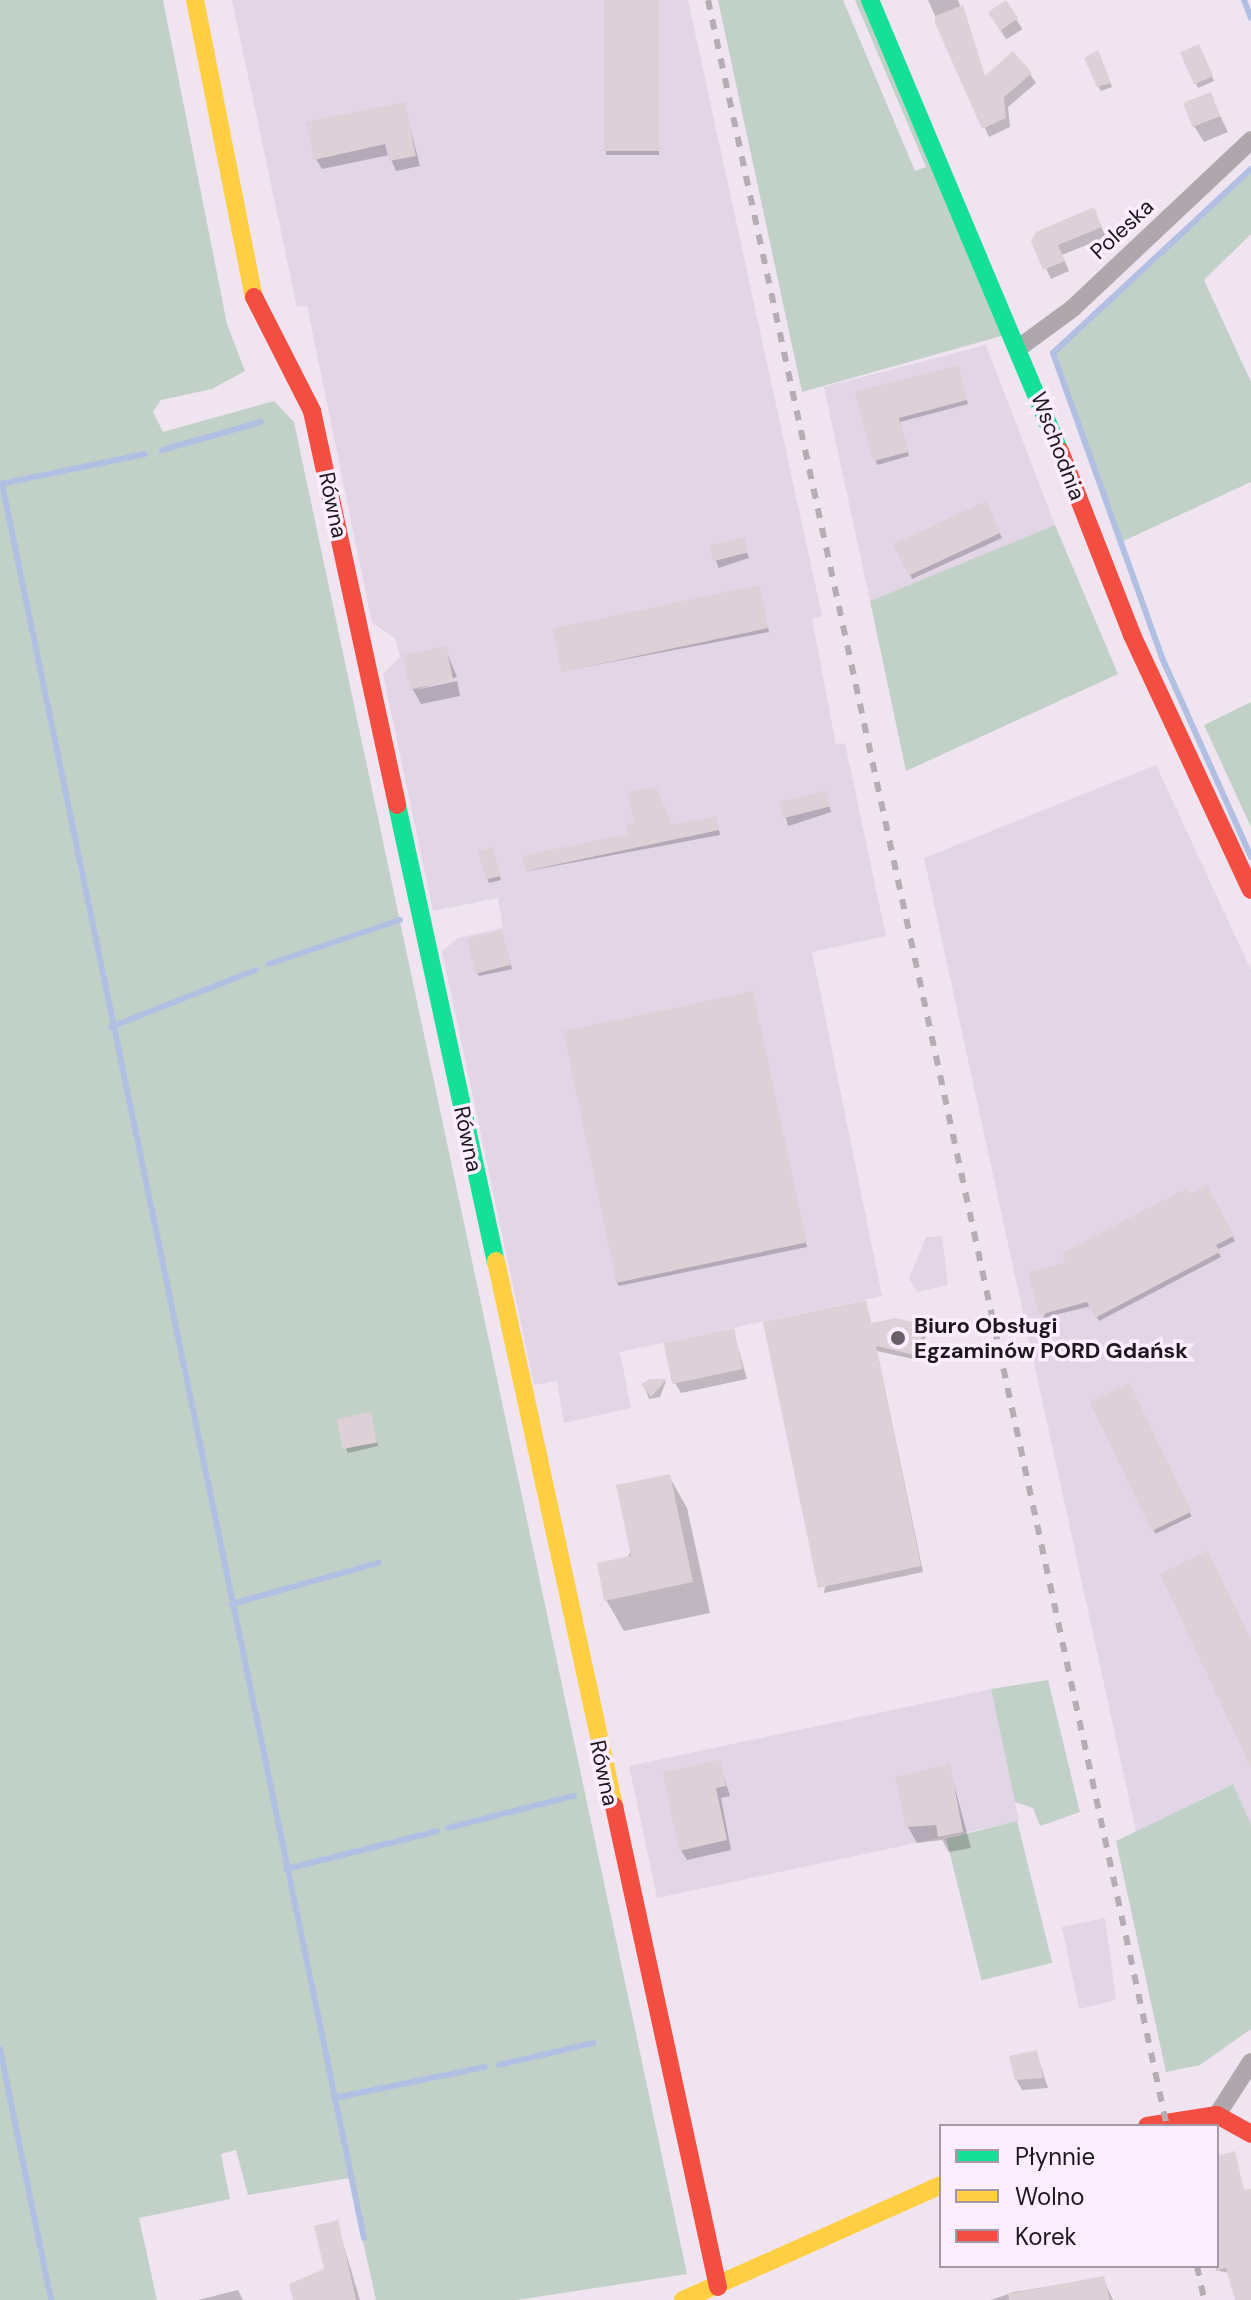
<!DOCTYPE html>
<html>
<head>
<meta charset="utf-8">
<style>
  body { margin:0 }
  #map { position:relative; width:1251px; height:2300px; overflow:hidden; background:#f0e4f1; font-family:"DM Sans",sans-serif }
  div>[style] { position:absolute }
  .industrial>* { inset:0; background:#e2d5e5; transform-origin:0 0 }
  .green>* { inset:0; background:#c1d1c8; transform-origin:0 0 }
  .shadow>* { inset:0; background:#0003; transform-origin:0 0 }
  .stream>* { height:6px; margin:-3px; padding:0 3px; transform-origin:3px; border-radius:3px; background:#b1c0e2 }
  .building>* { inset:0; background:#ddd0d6; transform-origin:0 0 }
  .street>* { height:18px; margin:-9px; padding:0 9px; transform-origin:9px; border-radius:9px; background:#aea7ab }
  .fast>* { height:18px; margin:-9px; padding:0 9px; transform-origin:9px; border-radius:9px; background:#16e098 }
  .slow>* { height:18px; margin:-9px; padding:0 9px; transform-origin:9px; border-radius:9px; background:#ffcf43 }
  .jam>* { height:18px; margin:-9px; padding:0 9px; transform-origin:9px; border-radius:9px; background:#f24e42 }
  .rail>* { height:6px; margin-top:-3px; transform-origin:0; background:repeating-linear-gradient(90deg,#b4adb4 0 10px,transparent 0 20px) }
  .dots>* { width:22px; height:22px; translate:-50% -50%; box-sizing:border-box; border:4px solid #fceefe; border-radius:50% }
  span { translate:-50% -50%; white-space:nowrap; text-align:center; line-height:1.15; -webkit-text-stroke:7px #fceefe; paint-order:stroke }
  .street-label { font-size:22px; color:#1f1720 }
  .poi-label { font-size:22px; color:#1f1720; font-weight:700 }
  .left { translate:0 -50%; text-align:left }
  .legend { position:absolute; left:939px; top:2124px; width:280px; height:144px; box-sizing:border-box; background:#fceefe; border:2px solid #a498a5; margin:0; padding:10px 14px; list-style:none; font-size:24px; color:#1f1720 }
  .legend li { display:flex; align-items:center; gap:16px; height:40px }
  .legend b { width:40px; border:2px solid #a498a5 }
</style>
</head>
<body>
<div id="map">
  <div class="industrial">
    <div style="clip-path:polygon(232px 0,688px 0,822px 616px,812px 619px,836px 745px,845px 743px,886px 936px,812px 952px,882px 1296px,620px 1352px,631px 1408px,564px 1423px,557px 1381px,534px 1385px,442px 951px,458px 938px,503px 928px,498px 898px,433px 911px,383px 674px,400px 657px,395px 638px,372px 623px,307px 306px,297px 307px)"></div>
    <div style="clip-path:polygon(986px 345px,1055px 525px,870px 601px,824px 387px)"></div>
    <div style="clip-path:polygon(1156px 765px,1251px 970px,1251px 1825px,1232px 1784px,1136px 1831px,924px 858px)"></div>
    <div style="clip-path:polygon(942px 1236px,948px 1285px,918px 1292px,909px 1279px,926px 1237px)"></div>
    <div style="left:991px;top:1689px;width:135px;height:370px;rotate:78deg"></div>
    <div style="clip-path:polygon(1105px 1918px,1116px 2000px,1079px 2009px,1062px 1927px)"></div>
  </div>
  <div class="green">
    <div style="clip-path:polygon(0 0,163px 0,227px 324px,245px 371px,212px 389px,161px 400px,153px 412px,163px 432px,274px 401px,294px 422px,687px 2274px,517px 2300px,376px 2300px,349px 2178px,248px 2195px,236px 2150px,221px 2154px,230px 2199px,139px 2218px,157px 2300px,0 2300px)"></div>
    <div style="clip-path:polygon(718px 0,843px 0,915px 171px,926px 167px,855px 0,862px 0,1005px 335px,802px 392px)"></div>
    <div style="clip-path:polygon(1251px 169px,1251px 234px,1204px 280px,1251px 382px,1251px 482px,1119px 543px,1053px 353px)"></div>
    <div style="clip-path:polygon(1055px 525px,1118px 674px,906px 771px,870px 601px)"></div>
    <div style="clip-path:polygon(1251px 702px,1251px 827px,1204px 725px)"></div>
    <div style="clip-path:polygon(1048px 1680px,1080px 1812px,1040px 1826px,1033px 1808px,1015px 1802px,991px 1689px)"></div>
    <div style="clip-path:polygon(1233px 1784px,1251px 1825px,1251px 2029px,1200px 2065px,1166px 2072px,1116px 1841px)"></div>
    <div style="left:1017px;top:1821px;width:146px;height:73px;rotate:76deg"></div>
  </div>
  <div class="shadow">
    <div style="left:606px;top:0;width:53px;height:155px"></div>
    <div style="clip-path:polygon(928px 0,958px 0,985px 78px,1030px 74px,1036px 83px,1008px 107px,1010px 127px,989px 137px)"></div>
    <div style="left:1006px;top:3px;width:31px;height:19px;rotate:58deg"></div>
    <div style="clip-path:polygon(1201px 51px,1214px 81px,1198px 88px,1196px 84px)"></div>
    <div style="clip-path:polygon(1100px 57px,1112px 87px,1101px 91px,1098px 86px)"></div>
    <div style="clip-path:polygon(1210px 95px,1228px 132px,1204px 142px,1194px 126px)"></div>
    <div style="clip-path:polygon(404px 104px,420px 166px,396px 171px,389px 155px,322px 169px,316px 159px)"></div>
    <div style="clip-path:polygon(1093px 209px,1106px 237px,1062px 255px,1069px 271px,1051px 279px,1033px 241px)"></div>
    <div style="clip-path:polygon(958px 368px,968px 404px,900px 422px,909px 456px,877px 465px,858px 393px)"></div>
    <div style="clip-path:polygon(988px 508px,1002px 538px,912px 579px,896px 544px)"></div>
    <div style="left:743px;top:540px;width:19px;height:32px;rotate:72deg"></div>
    <div style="clip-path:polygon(760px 592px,769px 632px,564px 671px)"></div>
    <div style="clip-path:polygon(445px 648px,457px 677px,415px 690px,457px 681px,460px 696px,421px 704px,412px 688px)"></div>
    <div style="left:825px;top:793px;width:20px;height:45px;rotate:72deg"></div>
    <div style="clip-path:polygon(717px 822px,720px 835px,528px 871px,672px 827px)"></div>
    <div style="clip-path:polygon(492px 849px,501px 880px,489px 883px,487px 878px)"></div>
    <div style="clip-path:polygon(501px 932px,512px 969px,479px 976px,477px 972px)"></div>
    <div style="clip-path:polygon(752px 993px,807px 1247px,619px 1286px,616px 1281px)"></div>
    <div style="clip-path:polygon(1207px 1187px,1235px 1241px,1217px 1250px,1221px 1257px,1099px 1321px,1091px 1306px,1043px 1318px,1069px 1264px)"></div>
    <div style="clip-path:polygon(865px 1302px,872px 1325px,926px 1333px,922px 1361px,877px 1351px,923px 1572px,824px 1593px)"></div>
    <div style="clip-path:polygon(733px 1330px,747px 1379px,681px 1393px,675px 1383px)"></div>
    <div style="clip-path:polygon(666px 1381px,660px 1397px,649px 1399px,644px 1386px)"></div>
    <div style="left:1128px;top:1386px;width:145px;height:40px;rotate:64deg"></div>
    <div style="clip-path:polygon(370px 1414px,378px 1446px,348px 1453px,346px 1449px)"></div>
    <div style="clip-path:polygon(669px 1476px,687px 1508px,710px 1613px,624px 1631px,606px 1600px)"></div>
    <div style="clip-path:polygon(719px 1762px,730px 1796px,721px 1798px,731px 1850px,687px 1860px,681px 1850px)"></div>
    <div style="clip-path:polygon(949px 1766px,971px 1848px,949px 1852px,942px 1840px,917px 1843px,908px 1827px)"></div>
    <div style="clip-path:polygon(1036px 2052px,1048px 2088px,1022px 2090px,1016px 2079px)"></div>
    <div style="clip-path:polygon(1217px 2158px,1244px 2192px,1251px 2191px,1251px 2300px,1237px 2300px,1229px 2273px,1216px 2270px)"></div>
    <div style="clip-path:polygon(337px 2223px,360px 2300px,295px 2300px,326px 2271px)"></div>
    <div style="clip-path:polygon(1103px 2278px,1113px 2300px,991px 2300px,1014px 2292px)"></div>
    <div style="clip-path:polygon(238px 2290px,243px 2300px,198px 2300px)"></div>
  </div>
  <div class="stream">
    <div style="left:1244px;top:0;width:19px;rotate:69deg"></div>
    <div style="left:1251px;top:169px;width:270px;rotate:137.1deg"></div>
    <div style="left:1053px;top:353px;width:326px;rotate:70.3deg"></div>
    <div style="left:1163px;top:660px;width:216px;rotate:65.9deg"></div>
    <div style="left:162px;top:450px;width:103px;rotate:-15.8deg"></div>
    <div style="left:0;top:484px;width:148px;rotate:-11.7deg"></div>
    <div style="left:2px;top:484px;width:1791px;rotate:78.34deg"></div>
    <div style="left:269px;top:964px;width:138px;rotate:-18.6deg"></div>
    <div style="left:111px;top:1027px;width:156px;rotate:-21.5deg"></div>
    <div style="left:231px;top:1604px;width:153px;rotate:-15.6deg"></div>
    <div style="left:448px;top:1828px;width:130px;rotate:-14.3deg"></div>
    <div style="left:286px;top:1869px;width:156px;rotate:-14.1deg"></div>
    <div style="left:0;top:2049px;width:256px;rotate:78.5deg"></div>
    <div style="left:499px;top:2065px;width:97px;rotate:-13.2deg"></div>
    <div style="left:334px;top:2098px;width:154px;rotate:-11.6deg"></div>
  </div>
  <div class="building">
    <div style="left:604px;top:0;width:55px;height:151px"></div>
    <div style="left:1006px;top:0;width:22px;height:22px;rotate:56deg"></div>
    <div style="clip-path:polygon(963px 5px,985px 76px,1013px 51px,1032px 73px,1004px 97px,1006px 118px,982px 129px,935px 23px,935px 16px)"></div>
    <div style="left:1199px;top:44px;width:35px;height:21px;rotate:66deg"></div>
    <div style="clip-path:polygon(1098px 50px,1111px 83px,1097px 87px,1084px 58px)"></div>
    <div style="left:1211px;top:92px;width:26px;height:30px;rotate:69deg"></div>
    <div style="clip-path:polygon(405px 102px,416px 156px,389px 161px,385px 144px,314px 160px,306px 122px)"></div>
    <div style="clip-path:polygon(1094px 207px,1102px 227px,1058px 245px,1065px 261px,1043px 270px,1031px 241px,1036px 232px)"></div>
    <div style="clip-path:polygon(958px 365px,967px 400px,899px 418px,908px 452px,873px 461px,855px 392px)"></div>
    <div style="left:986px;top:501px;width:35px;height:102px;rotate:65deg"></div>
    <div style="left:744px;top:537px;width:16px;height:36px;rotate:76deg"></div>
    <div style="left:759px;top:585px;width:44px;height:211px;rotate:78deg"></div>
    <div style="left:446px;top:646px;width:35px;height:44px;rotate:78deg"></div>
    <div style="clip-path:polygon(656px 787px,672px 825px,716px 816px,719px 830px,526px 871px,522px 856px,628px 834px,626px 825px,634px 823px,627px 792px)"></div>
    <div style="left:826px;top:791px;width:16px;height:48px;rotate:76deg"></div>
    <div style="left:493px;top:847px;width:30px;height:15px;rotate:76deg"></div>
    <div style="left:502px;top:930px;width:36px;height:36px;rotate:76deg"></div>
    <div style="left:753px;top:991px;width:257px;height:194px;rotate:78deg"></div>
    <div style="clip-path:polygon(1207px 1185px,1234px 1236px,1216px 1245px,1220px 1252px,1095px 1318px,1087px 1302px,1039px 1315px,1028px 1272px,1066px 1262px,1062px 1253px,1187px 1188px,1190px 1194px)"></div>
    <div style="clip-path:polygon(866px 1300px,871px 1323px,896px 1318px,924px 1325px,919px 1356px,876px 1346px,921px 1566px,818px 1588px,763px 1322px)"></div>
    <div style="left:734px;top:1328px;width:42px;height:72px;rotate:78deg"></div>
    <div style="clip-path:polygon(650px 1379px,667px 1379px,651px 1397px,641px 1384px)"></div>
    <div style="left:1129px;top:1383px;width:143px;height:44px;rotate:64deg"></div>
    <div style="left:371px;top:1412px;width:31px;height:35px;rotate:79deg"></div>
    <div style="clip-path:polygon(670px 1474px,693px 1582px,604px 1601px,597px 1563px,631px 1556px,616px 1485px)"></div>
    <div style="clip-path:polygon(1208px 1551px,1251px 1640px,1251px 1768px,1160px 1574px)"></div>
    <div style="clip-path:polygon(720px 1760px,726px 1786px,716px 1788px,727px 1840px,679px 1851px,663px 1772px)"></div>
    <div style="clip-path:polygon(950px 1764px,963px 1832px,938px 1837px,936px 1825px,906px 1827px,895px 1777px)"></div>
    <div style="clip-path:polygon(1037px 2050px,1043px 2078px,1015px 2080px,1009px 2056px)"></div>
    <div style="clip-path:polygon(1235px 2151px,1244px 2190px,1251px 2189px,1251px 2300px,1235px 2300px,1226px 2268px,1217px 2270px,1217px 2156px)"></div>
    <div style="clip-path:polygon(338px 2220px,356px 2300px,293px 2300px,289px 2284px,324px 2269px,314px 2226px)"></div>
    <div style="clip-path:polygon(1104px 2276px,1110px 2300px,1009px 2300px,1008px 2294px)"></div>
  </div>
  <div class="street">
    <div style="left:1020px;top:347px;width:66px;rotate:-36.3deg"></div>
    <div style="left:1073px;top:308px;width:245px;rotate:-43.3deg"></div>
    <div style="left:1217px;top:2115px;width:63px;rotate:-57.3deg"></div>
  </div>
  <div class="fast">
    <div style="left:870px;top:0;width:489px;rotate:67.2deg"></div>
    <div style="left:397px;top:805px;width:467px;rotate:77.8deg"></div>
  </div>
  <div class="slow">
    <div style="left:195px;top:0;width:303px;rotate:78.8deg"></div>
    <div style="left:496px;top:1261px;width:558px;rotate:77.78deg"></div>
    <div style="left:683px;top:2300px;width:282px;rotate:-24deg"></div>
  </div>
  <div class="jam">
    <div style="left:254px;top:297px;width:128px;rotate:63deg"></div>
    <div style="left:312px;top:411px;width:403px;rotate:77.8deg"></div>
    <div style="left:1060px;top:451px;width:198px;rotate:68.6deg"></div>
    <div style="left:1132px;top:635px;width:281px;rotate:65deg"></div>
    <div style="left:614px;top:1806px;width:492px;rotate:77.8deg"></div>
    <div style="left:1147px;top:2126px;width:71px;rotate:-8.9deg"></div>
    <div style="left:1217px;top:2115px;width:39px;rotate:29deg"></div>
  </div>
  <div class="rail">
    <div style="left:708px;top:0;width:2175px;rotate:77.82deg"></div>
    <div style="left:1197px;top:2266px;width:35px;rotate:78deg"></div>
  </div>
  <div class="dots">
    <div style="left:898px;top:1338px;background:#685f69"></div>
  </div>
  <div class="street-label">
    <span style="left:1122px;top:229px;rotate:-43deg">Poleska</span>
    <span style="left:1058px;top:446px;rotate:69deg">Wschodnia</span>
    <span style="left:333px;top:505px;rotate:78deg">Równa</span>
    <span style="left:468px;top:1139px;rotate:78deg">Równa</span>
    <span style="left:604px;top:1773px;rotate:78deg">Równa</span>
  </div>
  <div class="poi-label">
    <span class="left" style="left:914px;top:1338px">Biuro Obsługi<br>Egzaminów PORD Gdańsk</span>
  </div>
  <ul class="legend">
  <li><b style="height:10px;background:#16e098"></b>Płynnie</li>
  <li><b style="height:10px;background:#ffcf43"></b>Wolno</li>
  <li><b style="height:10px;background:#f24e42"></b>Korek</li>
  </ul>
</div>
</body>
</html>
